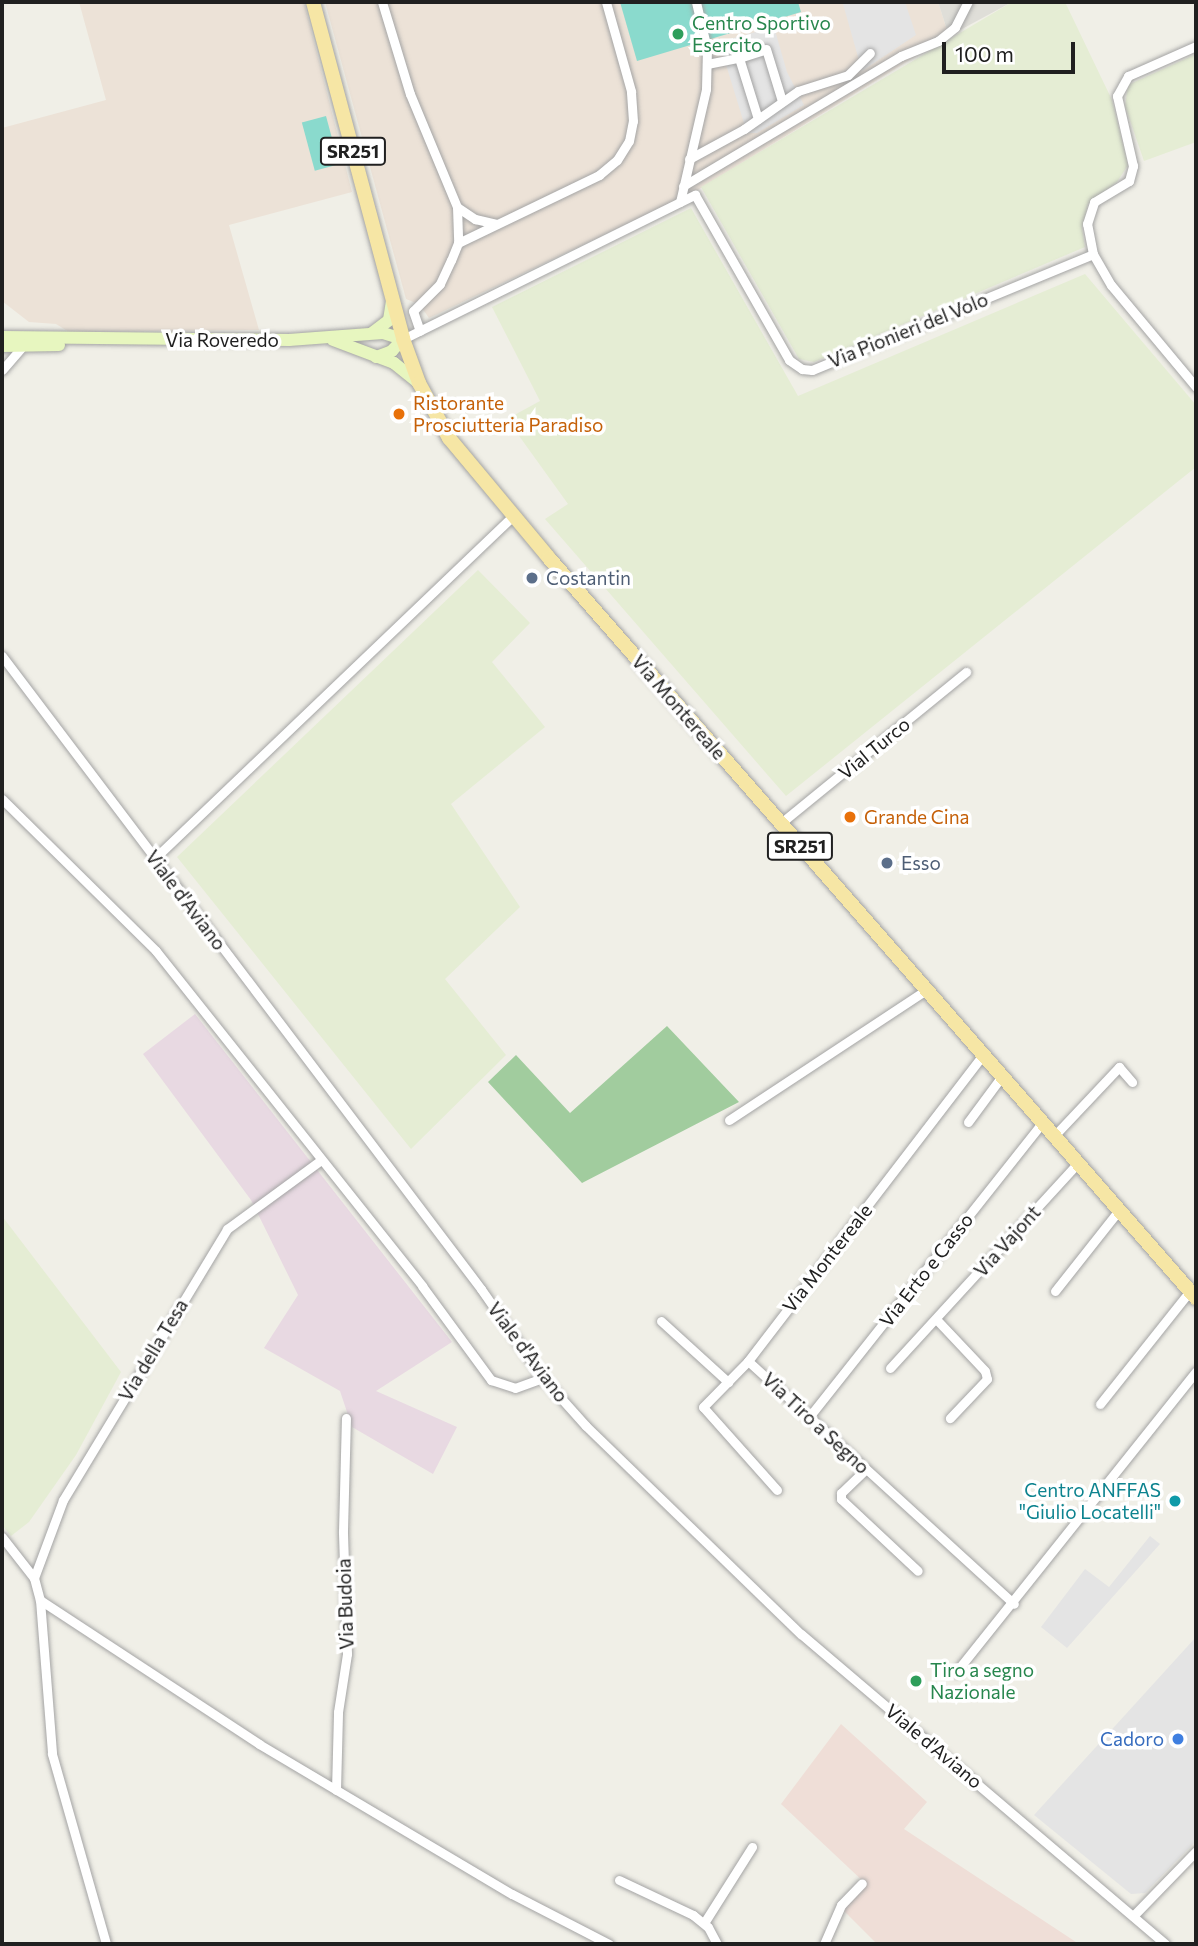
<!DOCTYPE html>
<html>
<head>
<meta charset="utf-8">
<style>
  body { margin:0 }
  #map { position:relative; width:1198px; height:1946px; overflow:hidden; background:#f0efe7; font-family:Commissioner,sans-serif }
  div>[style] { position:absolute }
  .commercial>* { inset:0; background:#efded7 }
  .industrial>* { inset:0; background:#e8d9e2 }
  .military>* { inset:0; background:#ece2d7 }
  .airport>* { inset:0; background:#dfded8 }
  .farmland>* { inset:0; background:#e5edd4 }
  .forest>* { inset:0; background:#a1cc9e }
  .pitch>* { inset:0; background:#8adacd; transform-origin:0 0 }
  .parking>* { inset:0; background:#e4e4e4 }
  .roads { filter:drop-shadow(0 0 2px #a4a4a4) drop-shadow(0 0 2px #a4a4a4) }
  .minor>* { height:9px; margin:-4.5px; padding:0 4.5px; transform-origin:4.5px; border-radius:4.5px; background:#fff }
  .secondary>* { height:12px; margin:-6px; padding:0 6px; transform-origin:6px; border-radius:6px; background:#e7f6bf }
  .primary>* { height:14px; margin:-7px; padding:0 7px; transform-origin:7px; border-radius:7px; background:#f6e6a5 }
  .dots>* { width:19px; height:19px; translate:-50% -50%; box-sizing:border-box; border:4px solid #fff; border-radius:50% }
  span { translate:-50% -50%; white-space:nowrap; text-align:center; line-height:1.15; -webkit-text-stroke:7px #fff; paint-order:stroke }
  .shield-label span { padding:2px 5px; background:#fff; border:2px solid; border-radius:5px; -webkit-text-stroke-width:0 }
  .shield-label { font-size:18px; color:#202020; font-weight:700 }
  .leisure-label { font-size:19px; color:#27864d }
  .left { translate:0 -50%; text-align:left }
  .street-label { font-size:19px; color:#202020 }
  .food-label { font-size:19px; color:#c56008 }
  .service-label { font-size:19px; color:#4e5e75 }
  .culture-label { font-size:19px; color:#0d838f }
  .right { translate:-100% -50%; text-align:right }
  .shop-label { font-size:19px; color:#366cbe }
  .frame { position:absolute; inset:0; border:4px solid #202020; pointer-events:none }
  .scale { position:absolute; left:942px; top:42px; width:133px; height:32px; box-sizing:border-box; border:4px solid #202020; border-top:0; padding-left:9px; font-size:21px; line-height:24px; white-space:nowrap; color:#202020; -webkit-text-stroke:5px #fff; paint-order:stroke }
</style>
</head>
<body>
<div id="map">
  <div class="commercial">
    <div style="clip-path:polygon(841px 1724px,927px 1802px,904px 1829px,1079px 1944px,877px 1944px,843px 1910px,866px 1884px,781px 1804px)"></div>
  </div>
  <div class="industrial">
    <div style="clip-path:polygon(195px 1014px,452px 1342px,376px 1391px,457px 1427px,433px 1474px,352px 1427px,340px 1391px,264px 1348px,298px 1295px,251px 1200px,143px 1054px)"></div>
  </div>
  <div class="military">
    <div style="clip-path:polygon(79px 2px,304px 2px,352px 192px,229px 225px,259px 330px,69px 332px,56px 324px,29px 322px,2px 301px,2px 128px,106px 100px)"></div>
    <div style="clip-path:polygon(325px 2px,938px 2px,949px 36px,696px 191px,429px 318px,419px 304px,406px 299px)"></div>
  </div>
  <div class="airport">
    <div style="clip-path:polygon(938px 2px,1012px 2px,949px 36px)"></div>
  </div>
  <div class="farmland">
    <div style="clip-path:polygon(1012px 2px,1065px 2px,1112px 100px,1128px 165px,1117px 182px,1088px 204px,1082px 228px,1085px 247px,814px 362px,799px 359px,701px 187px)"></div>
    <div style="clip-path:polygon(1196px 54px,1196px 142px,1144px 161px,1125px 106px,1128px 85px)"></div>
    <div style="clip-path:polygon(691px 208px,798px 396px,1085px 274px,1196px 405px,1196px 467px,786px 796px,545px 519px,568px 504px,507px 419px,540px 401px,492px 307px)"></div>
    <div style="clip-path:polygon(478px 570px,530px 623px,492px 662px,545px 727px,451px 804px,520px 907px,445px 979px,506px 1055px,411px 1149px,177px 857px)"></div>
    <div style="clip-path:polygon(2px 1216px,121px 1372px,76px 1455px,29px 1522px,11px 1536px,2px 1525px)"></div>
  </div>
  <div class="forest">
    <div style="clip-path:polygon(667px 1026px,739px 1102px,582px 1183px,488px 1082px,516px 1055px,570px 1113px)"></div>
  </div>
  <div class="pitch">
    <div style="clip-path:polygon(620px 2px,798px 2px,801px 12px,637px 61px)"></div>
    <div style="left:326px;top:116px;width:50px;height:25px;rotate:75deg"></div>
  </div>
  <div class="parking">
    <div style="clip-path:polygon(905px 2px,916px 35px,862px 71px,843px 4px)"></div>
    <div style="clip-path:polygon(774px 27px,787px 72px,804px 105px,757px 133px,747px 133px,719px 42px)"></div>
    <div style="clip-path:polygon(1150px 1536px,1160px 1544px,1067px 1648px,1041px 1627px,1085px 1569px,1109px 1587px)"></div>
    <div style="clip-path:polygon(1196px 1637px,1196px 1841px,1145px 1893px,1131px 1894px,1034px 1815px)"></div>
  </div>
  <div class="roads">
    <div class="minor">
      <div style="left:382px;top:2px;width:96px;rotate:73.1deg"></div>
      <div style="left:410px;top:94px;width:122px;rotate:67.4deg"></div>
      <div style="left:457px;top:207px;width:36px;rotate:88deg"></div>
      <div style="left:458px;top:243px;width:18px;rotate:112deg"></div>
      <div style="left:451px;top:260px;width:26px;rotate:115deg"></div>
      <div style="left:440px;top:284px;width:38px;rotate:135deg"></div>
      <div style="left:413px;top:311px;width:21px;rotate:71deg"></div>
      <div style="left:707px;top:64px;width:33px;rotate:-11deg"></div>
      <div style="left:758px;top:119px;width:64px;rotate:-107.3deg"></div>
      <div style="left:739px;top:58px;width:28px;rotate:-18deg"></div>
      <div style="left:766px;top:49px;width:54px;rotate:72.9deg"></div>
      <div style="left:689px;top:159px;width:63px;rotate:-28.6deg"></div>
      <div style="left:744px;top:129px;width:66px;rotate:-35.1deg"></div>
      <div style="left:798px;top:91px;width:52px;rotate:-17.7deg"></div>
      <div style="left:848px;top:75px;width:31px;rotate:-45deg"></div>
      <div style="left:683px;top:186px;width:254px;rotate:-30.8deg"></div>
      <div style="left:901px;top:56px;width:40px;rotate:-22deg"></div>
      <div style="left:938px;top:41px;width:22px;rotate:-39deg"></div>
      <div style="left:955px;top:27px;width:28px;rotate:-63deg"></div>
      <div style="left:680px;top:202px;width:116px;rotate:-77deg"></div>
      <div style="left:706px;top:89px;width:40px;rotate:-88.6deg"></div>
      <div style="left:707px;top:49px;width:48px;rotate:-103.2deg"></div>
      <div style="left:457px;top:207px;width:22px;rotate:34deg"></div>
      <div style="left:475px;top:219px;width:22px;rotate:13deg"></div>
      <div style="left:458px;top:243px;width:157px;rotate:-25.7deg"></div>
      <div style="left:599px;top:175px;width:23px;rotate:-40deg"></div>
      <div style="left:617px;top:160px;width:22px;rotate:-58deg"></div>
      <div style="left:629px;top:141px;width:20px;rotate:-79deg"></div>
      <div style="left:633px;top:121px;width:30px;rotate:-94deg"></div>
      <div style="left:631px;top:91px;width:92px;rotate:-105.7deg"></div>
      <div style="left:1093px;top:254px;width:36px;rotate:60deg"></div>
      <div style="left:1111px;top:285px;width:133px;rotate:50.2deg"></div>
      <div style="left:403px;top:339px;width:326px;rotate:-26.3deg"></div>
      <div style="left:695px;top:195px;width:190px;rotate:60.3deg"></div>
      <div style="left:789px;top:360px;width:16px;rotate:35deg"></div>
      <div style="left:802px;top:369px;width:10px;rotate:6deg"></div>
      <div style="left:812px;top:370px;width:304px;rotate:-22.4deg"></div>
      <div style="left:1093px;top:254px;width:31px;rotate:-101deg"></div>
      <div style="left:1087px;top:224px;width:23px;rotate:-72deg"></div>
      <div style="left:1094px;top:202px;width:41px;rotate:-31deg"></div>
      <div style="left:1129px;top:181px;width:16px;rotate:-75deg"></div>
      <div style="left:1133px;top:166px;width:72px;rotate:-102.9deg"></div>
      <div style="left:1117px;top:96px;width:23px;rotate:-61deg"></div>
      <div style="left:1128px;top:76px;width:74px;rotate:-23.8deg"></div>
      <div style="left:2px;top:370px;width:32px;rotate:-49deg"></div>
      <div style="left:2px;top:656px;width:794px;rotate:52.88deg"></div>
      <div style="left:481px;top:1289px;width:108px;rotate:55.1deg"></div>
      <div style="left:543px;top:1378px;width:64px;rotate:48.1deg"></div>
      <div style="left:586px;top:1426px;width:299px;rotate:44.1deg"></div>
      <div style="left:801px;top:1634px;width:478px;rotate:40.4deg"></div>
      <div style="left:2px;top:799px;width:216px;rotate:44.6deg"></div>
      <div style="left:156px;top:951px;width:428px;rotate:51.5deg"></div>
      <div style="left:422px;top:1286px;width:117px;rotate:53.7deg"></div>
      <div style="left:491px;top:1380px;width:25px;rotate:18deg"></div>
      <div style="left:515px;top:1388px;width:30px;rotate:-20deg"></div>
      <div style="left:781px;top:823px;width:239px;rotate:-39.2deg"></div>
      <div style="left:155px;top:858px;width:495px;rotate:-43.7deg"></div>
      <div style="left:729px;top:1120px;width:236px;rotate:-33.4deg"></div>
      <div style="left:968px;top:1122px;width:57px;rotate:-53.5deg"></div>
      <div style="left:1054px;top:1136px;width:95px;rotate:-46.7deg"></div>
      <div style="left:1119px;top:1067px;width:20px;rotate:49deg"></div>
      <div style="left:1055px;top:1291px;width:103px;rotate:-51.7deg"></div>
      <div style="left:936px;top:1319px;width:71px;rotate:46.7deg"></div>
      <div style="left:985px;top:1371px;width:8px;rotate:76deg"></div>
      <div style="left:987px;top:1379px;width:54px;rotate:133.5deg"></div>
      <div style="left:661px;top:1321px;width:91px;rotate:42.3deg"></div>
      <div style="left:748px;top:1361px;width:386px;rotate:-52.5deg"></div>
      <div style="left:890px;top:1368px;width:278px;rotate:-47.5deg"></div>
      <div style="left:1100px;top:1404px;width:144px;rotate:-51.5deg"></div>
      <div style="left:809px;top:1417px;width:377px;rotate:-51.6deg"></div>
      <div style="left:866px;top:1469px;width:35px;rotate:136deg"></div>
      <div style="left:841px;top:1493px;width:6px;rotate:90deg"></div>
      <div style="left:841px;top:1499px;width:105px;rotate:43.1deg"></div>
      <div style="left:777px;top:1490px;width:111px;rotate:-131.7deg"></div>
      <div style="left:703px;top:1407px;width:64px;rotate:-45.6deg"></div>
      <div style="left:748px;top:1361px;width:360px;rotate:42.4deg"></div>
      <div style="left:2px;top:1537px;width:52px;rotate:52deg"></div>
      <div style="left:34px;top:1578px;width:23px;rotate:75deg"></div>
      <div style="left:40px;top:1600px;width:154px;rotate:85.5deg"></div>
      <div style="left:52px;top:1754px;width:198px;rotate:74.1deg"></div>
      <div style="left:34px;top:1578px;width:83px;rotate:-69.6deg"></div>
      <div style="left:63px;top:1500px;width:317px;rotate:-58.8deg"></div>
      <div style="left:227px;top:1229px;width:117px;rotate:-36.3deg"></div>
      <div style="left:40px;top:1600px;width:262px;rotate:33.3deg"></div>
      <div style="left:259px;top:1744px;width:294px;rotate:30.7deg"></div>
      <div style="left:512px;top:1894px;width:109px;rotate:27.3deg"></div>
      <div style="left:956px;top:1672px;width:385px;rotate:-51.4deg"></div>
      <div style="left:336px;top:1790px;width:78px;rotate:-88.5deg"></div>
      <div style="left:338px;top:1712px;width:59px;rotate:-81.2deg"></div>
      <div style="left:347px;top:1654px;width:123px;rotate:-91.9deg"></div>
      <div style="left:343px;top:1531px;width:113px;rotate:-88.5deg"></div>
      <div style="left:619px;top:1880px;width:82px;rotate:25.3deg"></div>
      <div style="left:693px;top:1915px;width:19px;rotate:39deg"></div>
      <div style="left:708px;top:1927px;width:19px;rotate:62deg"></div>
      <div style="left:1135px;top:1914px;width:88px;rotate:-45.9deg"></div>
      <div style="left:704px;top:1923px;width:90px;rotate:-57.7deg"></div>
      <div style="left:824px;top:1944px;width:43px;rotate:-66.4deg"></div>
      <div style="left:841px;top:1905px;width:30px;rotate:-46deg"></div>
    </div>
    <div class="secondary">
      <div style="left:372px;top:333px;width:21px;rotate:-37deg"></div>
      <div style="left:389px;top:320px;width:19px;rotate:-81deg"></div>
      <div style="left:2px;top:337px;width:287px;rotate:0.6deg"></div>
      <div style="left:289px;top:340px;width:94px;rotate:-4.3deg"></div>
      <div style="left:383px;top:333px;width:21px;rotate:17deg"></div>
      <div style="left:403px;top:339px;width:16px;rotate:133deg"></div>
      <div style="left:392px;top:351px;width:17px;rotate:159deg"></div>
      <div style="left:333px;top:340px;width:65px;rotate:20.7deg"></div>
      <div style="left:394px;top:363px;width:32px;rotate:39deg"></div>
      <div style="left:2px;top:346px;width:57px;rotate:-1deg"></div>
    </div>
    <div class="primary">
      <div style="left:313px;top:2px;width:349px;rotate:75deg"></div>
      <div style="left:403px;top:339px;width:47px;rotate:70deg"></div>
      <div style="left:419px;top:383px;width:63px;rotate:61.4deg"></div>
      <div style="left:449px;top:438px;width:156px;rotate:50.2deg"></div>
      <div style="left:549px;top:558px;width:983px;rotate:48.84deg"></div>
    </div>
  </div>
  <div class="dots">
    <div style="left:678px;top:34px;background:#2e9e5b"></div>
    <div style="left:399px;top:414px;background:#e8710a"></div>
    <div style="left:532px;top:578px;background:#5c6f8a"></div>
    <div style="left:850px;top:817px;background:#e8710a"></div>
    <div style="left:887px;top:863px;background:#5c6f8a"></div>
    <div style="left:1175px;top:1501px;background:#0f9aa8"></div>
    <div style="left:916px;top:1681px;background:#2e9e5b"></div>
    <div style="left:1178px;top:1739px;background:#3f7fe0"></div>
  </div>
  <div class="shield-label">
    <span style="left:353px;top:151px">SR251</span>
    <span style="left:800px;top:846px">SR251</span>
  </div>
  <div class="leisure-label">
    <span class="left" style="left:692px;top:34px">Centro Sportivo<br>Esercito</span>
    <span class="left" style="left:930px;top:1681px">Tiro a segno<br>Nazionale</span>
  </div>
  <div class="street-label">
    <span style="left:908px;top:330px;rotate:-22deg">Via Pionieri del Volo</span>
    <span style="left:222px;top:340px">Via Roveredo</span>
    <span style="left:679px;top:707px;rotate:49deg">Via Montereale</span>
    <span style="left:874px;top:748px;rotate:-39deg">Vial Turco</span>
    <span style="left:186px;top:900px;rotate:53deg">Viale d'Aviano</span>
    <span style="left:1007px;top:1241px;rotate:-48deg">Via Vajont</span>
    <span style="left:827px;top:1258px;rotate:-52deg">Via Montereale</span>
    <span style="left:926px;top:1270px;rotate:-52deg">Via Erto e Casso</span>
    <span style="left:153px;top:1350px;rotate:-59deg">Via della Tesa</span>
    <span style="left:528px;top:1352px;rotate:53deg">Viale d'Aviano</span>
    <span style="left:816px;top:1423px;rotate:43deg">Via Tiro a Segno</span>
    <span style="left:345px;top:1604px;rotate:-92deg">Via Budoia</span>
    <span style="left:934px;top:1746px;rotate:40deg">Viale d'Aviano</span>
  </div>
  <div class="food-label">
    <span class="left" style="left:413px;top:414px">Ristorante<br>Prosciutteria Paradiso</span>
    <span class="left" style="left:864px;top:817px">Grande Cina</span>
  </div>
  <div class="service-label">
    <span class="left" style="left:546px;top:578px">Costantin</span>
    <span class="left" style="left:901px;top:863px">Esso</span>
  </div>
  <div class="culture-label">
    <span class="right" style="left:1161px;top:1501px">Centro ANFFAS<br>"Giulio Locatelli"</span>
  </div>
  <div class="shop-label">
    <span class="right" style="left:1164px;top:1739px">Cadoro</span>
  </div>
  <div class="frame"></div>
  <div class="scale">100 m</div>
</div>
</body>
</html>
